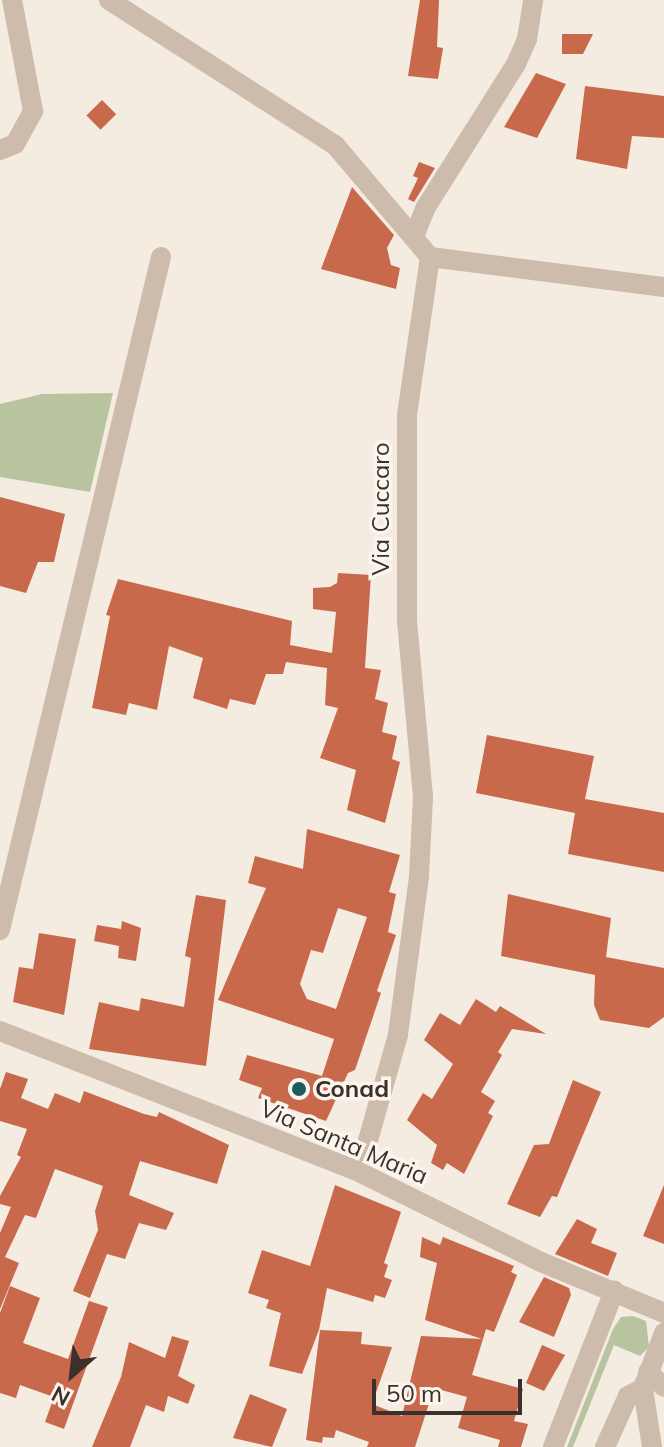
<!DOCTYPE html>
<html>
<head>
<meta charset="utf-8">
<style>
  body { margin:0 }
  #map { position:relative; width:664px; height:1447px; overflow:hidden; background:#f4ebe1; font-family:Mulish,sans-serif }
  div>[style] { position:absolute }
  .green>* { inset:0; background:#b8c4a0 }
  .building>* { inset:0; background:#c8694b; transform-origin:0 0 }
  .minor>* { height:20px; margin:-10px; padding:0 10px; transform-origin:10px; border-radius:10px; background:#cdbbac }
  .dots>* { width:22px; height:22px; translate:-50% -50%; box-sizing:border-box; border:4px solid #fbf5ee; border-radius:50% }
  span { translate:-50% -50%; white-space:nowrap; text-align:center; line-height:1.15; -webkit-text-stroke:7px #fbf5ee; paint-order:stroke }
  .street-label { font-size:24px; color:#3b302b }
  .poi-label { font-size:24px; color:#3b302b; font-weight:700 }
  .left { translate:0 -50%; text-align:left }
  .north { position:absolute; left:32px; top:1335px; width:80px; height:80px; -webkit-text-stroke:6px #fbf5ee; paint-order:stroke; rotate:208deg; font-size:22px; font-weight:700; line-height:32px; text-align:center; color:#3b302b }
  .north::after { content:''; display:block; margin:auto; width:28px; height:36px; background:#3b302b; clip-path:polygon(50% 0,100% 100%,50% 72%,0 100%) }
  .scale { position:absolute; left:372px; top:1379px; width:150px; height:36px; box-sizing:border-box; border:4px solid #3b302b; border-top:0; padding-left:10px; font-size:24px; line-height:28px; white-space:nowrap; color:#3b302b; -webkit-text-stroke:6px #fbf5ee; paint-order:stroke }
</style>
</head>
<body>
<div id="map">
  <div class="green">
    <div style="clip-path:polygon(113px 393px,90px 492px,0 477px,0 404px,42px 394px)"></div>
    <div style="clip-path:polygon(633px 1316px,646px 1321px,649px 1347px,640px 1356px,614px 1345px,573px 1447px,567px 1447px,613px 1329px,621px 1317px)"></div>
  </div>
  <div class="building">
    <div style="clip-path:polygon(420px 0,439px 0,437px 47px,443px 48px,438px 79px,408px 76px)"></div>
    <div style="clip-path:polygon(562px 34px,593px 34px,583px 54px,562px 54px)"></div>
    <div style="clip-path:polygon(536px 73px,566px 84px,537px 138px,504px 127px)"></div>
    <div style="clip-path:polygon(585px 86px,664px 96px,664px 138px,632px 136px,627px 169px,576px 159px)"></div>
    <div style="left:102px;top:100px;width:20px;height:22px;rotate:45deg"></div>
    <div style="clip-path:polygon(419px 162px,435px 168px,414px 202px,408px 199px,418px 178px,413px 176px)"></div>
    <div style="clip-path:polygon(352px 187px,394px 235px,387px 248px,391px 265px,400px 268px,396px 289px,321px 269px)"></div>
    <div style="clip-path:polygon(0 497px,65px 514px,54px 562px,38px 562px,26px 593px,0 586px)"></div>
    <div style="clip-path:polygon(338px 573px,371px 575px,365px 668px,381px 670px,375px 699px,388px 703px,382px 732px,397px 736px,392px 759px,400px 762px,385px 823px,347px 810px,356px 770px,320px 758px,338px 708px,325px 705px,327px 668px,286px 662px,283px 674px,266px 674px,255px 705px,230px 699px,227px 709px,193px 698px,203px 658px,169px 646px,157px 710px,129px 703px,126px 715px,92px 708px,110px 616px,106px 615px,118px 579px,292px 621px,290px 645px,332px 653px,336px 612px,313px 609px,313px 588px,330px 587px,337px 583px)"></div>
    <div style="clip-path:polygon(487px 735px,594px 756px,585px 799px,664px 813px,664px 872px,568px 854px,575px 813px,476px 793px)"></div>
    <div style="clip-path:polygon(evenodd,307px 829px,400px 855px,389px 892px,396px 894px,388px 932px,396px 935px,377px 991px,381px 993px,355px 1070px,348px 1073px,326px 1121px,258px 1098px,262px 1088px,239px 1080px,247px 1055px,322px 1076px,334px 1039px,218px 1000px,266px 888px,248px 883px,255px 856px,303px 869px,307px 829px,338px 908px,367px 917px,336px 1009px,307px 999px,300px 984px,311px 950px,323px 953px,338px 908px)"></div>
    <div style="clip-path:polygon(508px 894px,611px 918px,606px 957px,664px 968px,664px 1017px,649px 1028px,600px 1020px,594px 1005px,595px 975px,501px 956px)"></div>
    <div style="clip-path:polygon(196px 895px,226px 900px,206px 1066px,89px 1049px,99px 1002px,139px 1011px,141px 998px,184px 1007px,191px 958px,185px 956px)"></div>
    <div style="clip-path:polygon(122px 921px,141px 928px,136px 961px,118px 958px,119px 946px,94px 941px,97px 925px,121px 929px)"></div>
    <div style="clip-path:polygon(39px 933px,76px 939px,64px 1015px,13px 1002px,19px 967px,33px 969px)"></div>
    <div style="clip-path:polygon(476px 999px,496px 1012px,500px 1006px,546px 1034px,512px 1029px,498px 1052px,502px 1055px,481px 1092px,495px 1101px,488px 1113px,493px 1116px,464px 1174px,447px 1163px,443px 1170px,431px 1163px,437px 1145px,407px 1120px,423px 1093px,432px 1099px,453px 1064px,424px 1040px,440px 1013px,460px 1025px)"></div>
    <div style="clip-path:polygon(6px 1072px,28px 1079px,21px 1098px,48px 1109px,55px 1093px,80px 1103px,84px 1091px,144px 1114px,157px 1117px,159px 1112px,229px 1145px,217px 1184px,140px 1161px,129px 1195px,174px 1213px,166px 1230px,139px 1223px,125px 1259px,107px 1254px,90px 1298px,73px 1291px,98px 1230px,95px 1211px,103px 1186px,55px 1169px,36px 1218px,25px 1215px,5px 1257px,19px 1263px,0 1309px,0 1233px,11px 1207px,0 1204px,0 1196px,21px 1157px,17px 1155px,27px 1129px,0 1121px,0 1089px)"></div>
    <div style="clip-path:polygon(573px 1080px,601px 1092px,557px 1197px,552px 1196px,540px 1217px,507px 1204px,534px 1145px,549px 1144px)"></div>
    <div style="clip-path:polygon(335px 1185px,401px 1212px,384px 1263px,388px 1265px,384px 1277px,392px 1280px,385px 1298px,375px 1295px,373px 1302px,327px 1288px,319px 1330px,302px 1374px,269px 1366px,281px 1313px,266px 1308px,269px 1300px,248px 1293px,262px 1250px,310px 1266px)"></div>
    <div style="clip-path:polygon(664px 1185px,664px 1244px,643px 1236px)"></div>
    <div style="clip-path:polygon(577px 1219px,597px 1229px,591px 1243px,617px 1253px,608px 1276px,555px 1254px)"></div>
    <div style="clip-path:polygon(422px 1237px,440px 1245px,443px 1237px,514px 1266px,511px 1272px,517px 1275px,494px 1332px,486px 1329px,472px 1375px,523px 1389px,514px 1421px,528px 1424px,521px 1447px,498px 1447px,500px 1440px,458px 1428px,467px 1397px,434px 1388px,415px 1447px,367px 1447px,369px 1442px,336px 1430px,334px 1438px,323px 1437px,322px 1443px,306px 1440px,320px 1330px,362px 1332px,361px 1344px,392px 1347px,372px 1404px,402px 1416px,421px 1336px,482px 1339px,425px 1320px,437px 1263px,420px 1257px)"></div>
    <div style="clip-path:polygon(544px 1277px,569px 1288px,571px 1295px,554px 1337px,519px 1322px)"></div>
    <div style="clip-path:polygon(10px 1286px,40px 1298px,23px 1343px,68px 1359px,89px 1301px,108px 1307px,64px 1429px,45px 1422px,54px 1397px,20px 1385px,16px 1398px,0 1393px,0 1313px)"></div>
    <div style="clip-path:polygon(172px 1336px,189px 1341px,178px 1376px,195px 1385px,188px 1404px,168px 1396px,164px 1412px,146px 1405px,130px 1447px,92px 1447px,121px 1377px,129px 1342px,165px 1358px)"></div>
    <div style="clip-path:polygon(542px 1345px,565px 1355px,544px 1391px,526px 1383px)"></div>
    <div style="clip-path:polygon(250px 1394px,287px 1409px,272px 1447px,233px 1438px)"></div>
  </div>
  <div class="minor">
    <div style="left:109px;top:0;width:269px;rotate:32.7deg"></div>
    <div style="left:335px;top:145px;width:147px;rotate:49.7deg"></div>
    <div style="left:430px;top:257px;width:159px;rotate:98.3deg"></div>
    <div style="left:407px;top:414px;width:207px;rotate:90deg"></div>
    <div style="left:407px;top:621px;width:177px;rotate:84.8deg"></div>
    <div style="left:423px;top:797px;width:80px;rotate:92.9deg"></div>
    <div style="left:419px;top:877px;width:159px;rotate:97.6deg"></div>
    <div style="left:398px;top:1035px;width:142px;rotate:105.9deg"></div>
    <div style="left:0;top:150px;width:16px;rotate:-22deg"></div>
    <div style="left:15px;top:144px;width:38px;rotate:-61deg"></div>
    <div style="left:33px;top:111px;width:113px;rotate:-100.7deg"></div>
    <div style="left:415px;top:234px;width:29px;rotate:-68deg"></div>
    <div style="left:426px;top:207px;width:169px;rotate:-57.8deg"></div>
    <div style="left:516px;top:64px;width:27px;rotate:-66deg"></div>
    <div style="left:527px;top:39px;width:39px;rotate:-81deg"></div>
    <div style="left:430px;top:257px;width:236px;rotate:7.3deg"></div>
    <div style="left:0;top:930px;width:692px;rotate:-76.55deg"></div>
    <div style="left:0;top:1031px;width:386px;rotate:21.4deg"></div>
    <div style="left:359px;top:1172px;width:203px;rotate:26.3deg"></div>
    <div style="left:541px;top:1262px;width:133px;rotate:22.5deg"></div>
    <div style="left:648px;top:1372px;width:22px;rotate:43deg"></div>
    <div style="left:553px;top:1447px;width:168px;rotate:-68.6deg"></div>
    <div style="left:605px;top:1447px;width:56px;rotate:-65.7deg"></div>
    <div style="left:628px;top:1396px;width:17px;rotate:-28deg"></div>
    <div style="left:652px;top:1447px;width:60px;rotate:-98.7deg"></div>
    <div style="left:643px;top:1388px;width:59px;rotate:-69.1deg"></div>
  </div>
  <div class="dots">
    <div style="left:299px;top:1089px;background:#1f5a5e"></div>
  </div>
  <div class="street-label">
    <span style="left:381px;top:509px;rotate:-90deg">Via Cuccaro</span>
    <span style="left:344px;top:1142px;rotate:23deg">Via Santa Maria</span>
  </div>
  <div class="poi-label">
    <span class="left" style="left:315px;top:1089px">Conad</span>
  </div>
  <div class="north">N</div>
  <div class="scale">50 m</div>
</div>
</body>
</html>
